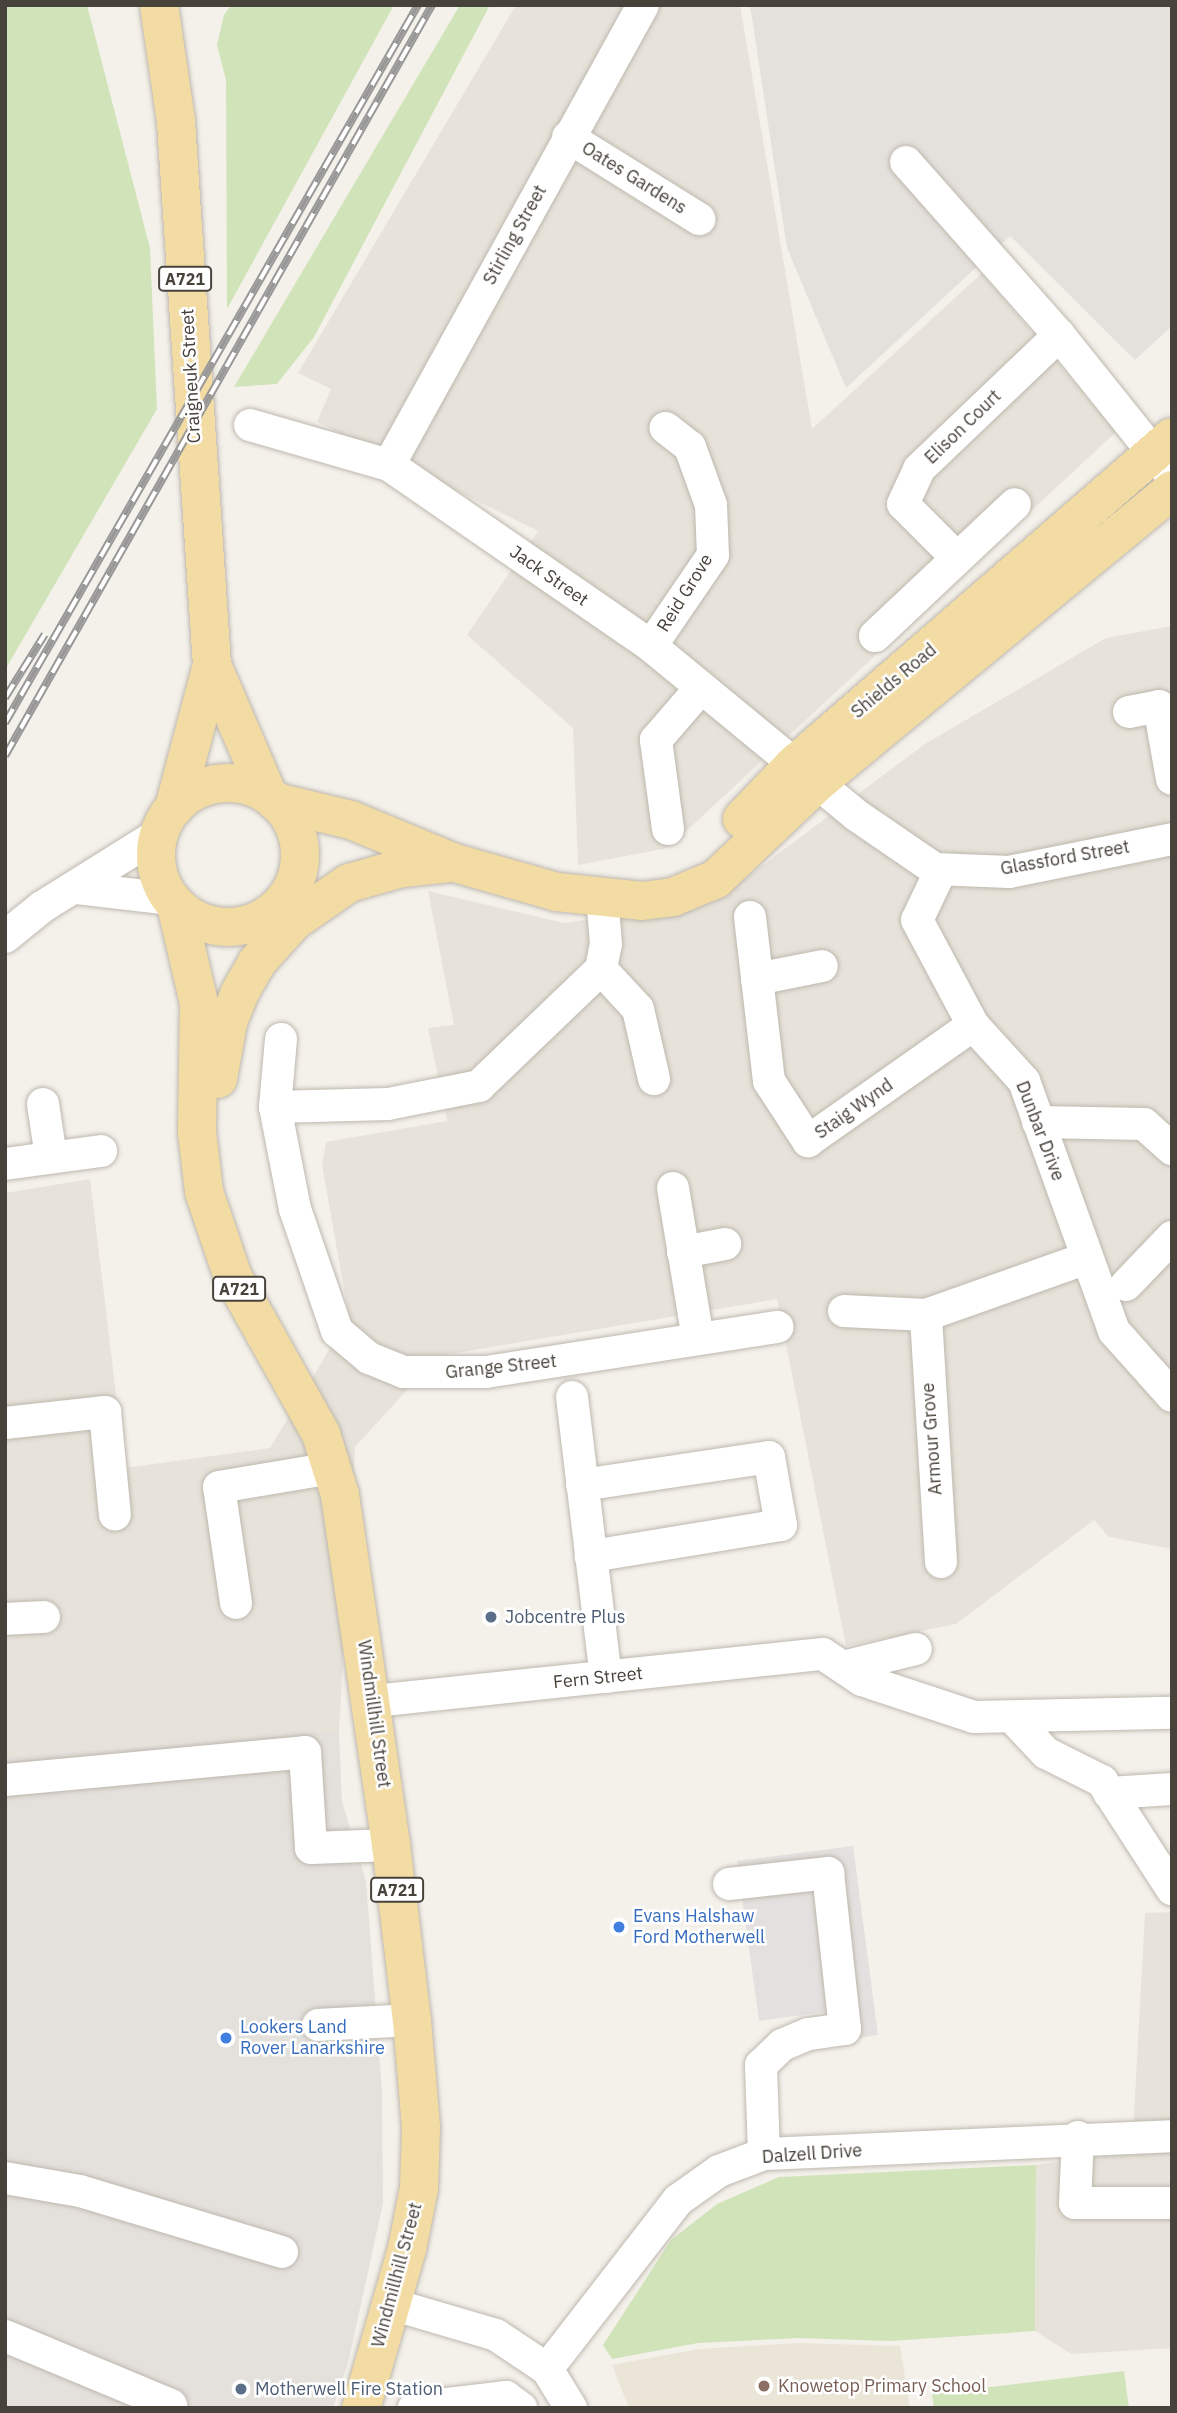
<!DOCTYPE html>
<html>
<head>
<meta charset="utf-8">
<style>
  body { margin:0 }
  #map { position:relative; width:1177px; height:2413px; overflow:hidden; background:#f4f1eb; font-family:"IBM Plex Sans",sans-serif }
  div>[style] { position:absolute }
  .residential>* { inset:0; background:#e7e3da }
  .industrial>* { inset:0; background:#e4e0dc }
  .education>* { inset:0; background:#ebe5d7 }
  .green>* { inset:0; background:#d1e3b9 }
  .parking>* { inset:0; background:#e3e1df }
  .roads { filter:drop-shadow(0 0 2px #beb8ae) drop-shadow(0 0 2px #beb8ae) }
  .minor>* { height:32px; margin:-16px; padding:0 16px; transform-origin:16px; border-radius:16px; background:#fff }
  .major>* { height:38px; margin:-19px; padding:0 19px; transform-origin:19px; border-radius:19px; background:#f3dca4 }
  .major>.ring { margin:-19px; padding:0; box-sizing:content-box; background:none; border:38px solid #f3dca4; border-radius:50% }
  .rail>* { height:8px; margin-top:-4px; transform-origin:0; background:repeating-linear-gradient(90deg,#fff 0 16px,#989898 0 32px); box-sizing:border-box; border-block:2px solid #989898 }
  .dots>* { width:19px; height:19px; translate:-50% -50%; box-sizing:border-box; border:4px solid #fff; border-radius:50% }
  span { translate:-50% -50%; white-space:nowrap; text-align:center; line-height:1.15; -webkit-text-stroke:5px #fff; paint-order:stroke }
  .shield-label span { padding:2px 5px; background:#fff; border:2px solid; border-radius:5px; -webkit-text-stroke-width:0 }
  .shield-label { font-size:16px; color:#47423a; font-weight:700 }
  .street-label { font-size:18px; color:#47423a }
  .service-label { font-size:18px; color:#4e5e75 }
  .left { translate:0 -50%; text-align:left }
  .shop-label { font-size:18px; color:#366cbe }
  .education-label { font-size:18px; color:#785e54 }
  .frame { position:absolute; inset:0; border:7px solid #47423a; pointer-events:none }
</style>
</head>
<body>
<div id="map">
  <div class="residential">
    <div style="clip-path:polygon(516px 5px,740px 5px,812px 429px,982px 273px,1116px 432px,668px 848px,578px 865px,573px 728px,467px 635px,538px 531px,317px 422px,331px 389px,298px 373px)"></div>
    <div style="clip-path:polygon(1172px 626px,1172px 1549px,1109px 1537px,1094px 1520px,956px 1624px,846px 1646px,777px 1299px,438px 1356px,355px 1447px,339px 1731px,5px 1757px,5px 1193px,90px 1179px,125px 1468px,270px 1448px,349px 1317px,322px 1165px,326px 1142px,447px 1121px,428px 1028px,454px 1025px,428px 891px,564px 923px,714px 902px,925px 744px,1106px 638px)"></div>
    <div style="clip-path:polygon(1172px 1912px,1172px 2348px,1071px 2354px,1035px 2331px,1036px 2165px,1132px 2151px,1145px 1913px)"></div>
  </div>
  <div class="industrial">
    <div style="clip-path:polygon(750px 5px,1172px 5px,1172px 326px,1135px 360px,1010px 236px,846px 388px,787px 248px)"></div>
    <div style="clip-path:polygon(339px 1731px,342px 1802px,366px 1881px,382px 2091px,383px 2203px,349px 2359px,333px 2408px,5px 2408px,5px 1757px)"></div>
  </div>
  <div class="education">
    <div style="clip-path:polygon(799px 2343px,900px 2346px,910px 2408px,629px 2408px,612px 2365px,699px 2349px)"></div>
  </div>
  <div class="green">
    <div style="clip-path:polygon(5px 5px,87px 5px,150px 248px,157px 409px,5px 670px)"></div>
    <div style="clip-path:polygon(231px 5px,394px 5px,227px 309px,226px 80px,217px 45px,224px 15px)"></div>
    <div style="clip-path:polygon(460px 5px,490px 5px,314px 337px,277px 384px,234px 387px)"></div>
    <div style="clip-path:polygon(1036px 2165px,1035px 2331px,890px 2341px,799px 2338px,698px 2343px,612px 2359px,603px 2345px,671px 2240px,717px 2204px,779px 2177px)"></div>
    <div style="clip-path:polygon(1124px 2371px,1129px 2408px,934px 2408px,932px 2394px)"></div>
  </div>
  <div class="parking">
    <div style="clip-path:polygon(853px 1846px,878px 2035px,836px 2041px,831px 2011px,759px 2021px,737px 1861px)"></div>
  </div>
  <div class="roads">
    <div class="minor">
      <div style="left:568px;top:137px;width:155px;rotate:32deg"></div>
      <div style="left:906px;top:162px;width:231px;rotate:48.5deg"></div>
      <div style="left:1059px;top:335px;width:181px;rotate:51.3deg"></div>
      <div style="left:250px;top:425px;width:145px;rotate:16.1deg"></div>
      <div style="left:389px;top:465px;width:318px;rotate:34.6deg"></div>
      <div style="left:651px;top:646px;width:266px;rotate:39.5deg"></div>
      <div style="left:856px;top:815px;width:96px;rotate:34.4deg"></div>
      <div style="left:935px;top:869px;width:74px;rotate:2.3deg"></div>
      <div style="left:1009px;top:872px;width:166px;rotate:-11.4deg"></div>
      <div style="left:389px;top:465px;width:525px;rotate:-61.09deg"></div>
      <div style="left:957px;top:558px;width:76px;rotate:-135deg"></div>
      <div style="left:903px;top:504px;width:38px;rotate:-65deg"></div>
      <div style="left:919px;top:469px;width:194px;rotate:-43.7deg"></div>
      <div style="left:875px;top:636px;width:192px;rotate:-43.3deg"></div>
      <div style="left:651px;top:646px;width:110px;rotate:-55.7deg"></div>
      <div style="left:713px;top:555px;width:50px;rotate:-92.3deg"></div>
      <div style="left:711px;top:505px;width:62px;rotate:-109.9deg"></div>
      <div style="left:690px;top:447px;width:31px;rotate:-142deg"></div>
      <div style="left:1129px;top:712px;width:31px;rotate:-11deg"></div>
      <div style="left:1159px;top:706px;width:74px;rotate:79.9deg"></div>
      <div style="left:668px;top:829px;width:90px;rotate:-97.7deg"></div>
      <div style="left:656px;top:740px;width:66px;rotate:-49.3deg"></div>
      <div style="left:941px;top:870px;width:55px;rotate:115.6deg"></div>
      <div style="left:917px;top:920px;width:119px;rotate:61.9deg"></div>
      <div style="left:973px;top:1025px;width:76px;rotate:47.7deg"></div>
      <div style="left:1024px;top:1081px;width:266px;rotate:70.2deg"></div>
      <div style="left:1114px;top:1331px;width:87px;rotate:48.3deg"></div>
      <div style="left:77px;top:888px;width:95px;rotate:6.7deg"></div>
      <div style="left:750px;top:917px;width:165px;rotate:83.4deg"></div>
      <div style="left:769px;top:1081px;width:72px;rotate:57deg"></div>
      <div style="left:808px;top:1141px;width:202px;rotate:-35.1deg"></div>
      <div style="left:5px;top:937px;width:48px;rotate:-39deg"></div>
      <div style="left:42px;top:907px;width:138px;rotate:-32deg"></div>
      <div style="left:601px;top:969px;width:54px;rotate:47.2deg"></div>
      <div style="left:638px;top:1009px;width:72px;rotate:77.1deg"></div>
      <div style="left:757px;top:979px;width:66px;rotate:-11.3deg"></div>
      <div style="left:281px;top:1039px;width:68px;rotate:95deg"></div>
      <div style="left:275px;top:1107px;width:104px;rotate:78.9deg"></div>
      <div style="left:295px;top:1209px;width:129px;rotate:71deg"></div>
      <div style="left:337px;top:1331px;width:42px;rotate:40.2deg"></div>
      <div style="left:369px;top:1358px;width:37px;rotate:22deg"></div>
      <div style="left:403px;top:1372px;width:83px"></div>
      <div style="left:486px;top:1372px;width:295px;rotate:-8.8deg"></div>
      <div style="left:43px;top:1104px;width:54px;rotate:81.4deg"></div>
      <div style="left:275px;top:1107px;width:113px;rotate:-1.5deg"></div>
      <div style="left:388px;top:1104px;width:93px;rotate:-11.2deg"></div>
      <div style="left:479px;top:1086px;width:169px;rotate:-43.8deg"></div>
      <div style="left:601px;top:969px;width:25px;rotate:-79deg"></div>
      <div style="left:606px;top:944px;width:48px;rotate:-94.8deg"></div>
      <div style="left:1038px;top:1122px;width:106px;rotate:1.1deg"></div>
      <div style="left:1144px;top:1124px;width:38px;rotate:42deg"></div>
      <div style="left:5px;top:1164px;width:97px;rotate:-7.7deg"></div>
      <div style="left:673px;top:1188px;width:153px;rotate:80.6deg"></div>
      <div style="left:683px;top:1252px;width:43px;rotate:-10.8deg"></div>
      <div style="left:1126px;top:1285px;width:66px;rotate:-46.2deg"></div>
      <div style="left:844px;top:1311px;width:82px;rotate:2.8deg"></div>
      <div style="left:572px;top:1397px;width:282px;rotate:83.1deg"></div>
      <div style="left:5px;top:1423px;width:101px;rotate:-6.3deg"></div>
      <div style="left:105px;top:1412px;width:103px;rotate:84.5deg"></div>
      <div style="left:582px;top:1485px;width:189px;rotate:-8.5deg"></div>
      <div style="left:769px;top:1457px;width:69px;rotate:80deg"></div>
      <div style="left:781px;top:1525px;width:193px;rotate:170.7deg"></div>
      <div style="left:941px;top:1562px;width:247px;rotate:-93.5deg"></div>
      <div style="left:926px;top:1315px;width:171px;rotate:-19.5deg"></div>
      <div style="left:236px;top:1603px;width:117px;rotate:-98.3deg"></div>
      <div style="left:219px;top:1487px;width:115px;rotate:-9.5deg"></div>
      <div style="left:5px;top:1619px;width:39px;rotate:-3deg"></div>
      <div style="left:843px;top:1667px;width:75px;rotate:-13.9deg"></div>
      <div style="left:374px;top:1701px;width:451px;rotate:-6deg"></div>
      <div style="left:823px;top:1654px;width:47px;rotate:33.7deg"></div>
      <div style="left:862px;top:1680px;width:118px;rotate:18.3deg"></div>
      <div style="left:974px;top:1717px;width:198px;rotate:-1.2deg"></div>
      <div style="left:1013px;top:1718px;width:48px;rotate:46.7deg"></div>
      <div style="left:1046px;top:1753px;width:63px;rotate:26.6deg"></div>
      <div style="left:1102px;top:1781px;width:129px;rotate:57.1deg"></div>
      <div style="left:5px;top:1780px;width:301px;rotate:-5.3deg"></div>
      <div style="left:305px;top:1752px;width:96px;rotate:86.4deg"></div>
      <div style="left:311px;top:1848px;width:80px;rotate:-2.1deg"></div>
      <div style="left:1109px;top:1793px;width:63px;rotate:-3.6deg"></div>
      <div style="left:729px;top:1884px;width:100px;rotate:-6.3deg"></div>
      <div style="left:828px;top:1873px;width:157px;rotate:83.8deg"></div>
      <div style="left:845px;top:2029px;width:37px;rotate:172deg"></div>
      <div style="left:808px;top:2034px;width:28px;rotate:157deg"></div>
      <div style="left:782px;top:2045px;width:29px;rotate:136deg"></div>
      <div style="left:761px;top:2065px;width:89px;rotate:88.1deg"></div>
      <div style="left:318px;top:2025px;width:94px;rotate:-3deg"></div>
      <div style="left:1078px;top:2137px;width:66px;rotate:92.6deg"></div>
      <div style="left:1075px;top:2203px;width:97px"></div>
      <div style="left:5px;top:2178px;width:76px;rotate:9.8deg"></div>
      <div style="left:80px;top:2191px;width:211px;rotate:16.8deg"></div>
      <div style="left:391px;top:2304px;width:109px;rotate:16.4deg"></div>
      <div style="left:496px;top:2335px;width:61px;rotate:33.7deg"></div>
      <div style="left:547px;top:2369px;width:46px;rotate:58.4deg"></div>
      <div style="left:5px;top:2336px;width:180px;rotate:22.6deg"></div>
      <div style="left:547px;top:2369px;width:214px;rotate:-52.2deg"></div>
      <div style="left:678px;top:2200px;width:50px;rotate:-35.3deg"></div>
      <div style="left:719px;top:2171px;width:48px;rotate:-20.7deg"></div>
      <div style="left:764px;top:2154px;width:408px;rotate:-2.5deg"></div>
      <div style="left:414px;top:2408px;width:93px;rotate:-6.8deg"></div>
      <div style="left:506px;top:2397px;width:19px;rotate:36deg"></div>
    </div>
    <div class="major">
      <div style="left:159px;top:5px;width:118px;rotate:81.7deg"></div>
      <div style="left:176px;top:122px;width:544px;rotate:86.21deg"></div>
      <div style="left:212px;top:665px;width:142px;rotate:66.7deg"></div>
      <div class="ring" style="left:156px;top:783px;width:106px;height:106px"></div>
      <div style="left:276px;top:802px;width:77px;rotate:13.5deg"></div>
      <div style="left:351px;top:820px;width:113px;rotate:22.5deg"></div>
      <div style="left:455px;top:863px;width:106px;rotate:15.9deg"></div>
      <div style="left:557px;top:892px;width:85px;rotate:6deg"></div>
      <div style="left:642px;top:901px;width:31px;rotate:-7deg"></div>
      <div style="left:673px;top:897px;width:47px;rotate:-22.7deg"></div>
      <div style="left:716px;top:879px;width:141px;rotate:-43.6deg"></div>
      <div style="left:818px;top:782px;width:459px;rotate:-39.5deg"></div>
      <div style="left:174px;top:808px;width:148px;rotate:-75.1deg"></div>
      <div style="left:742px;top:819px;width:75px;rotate:-46.1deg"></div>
      <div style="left:794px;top:765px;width:500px;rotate:-40.95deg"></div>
      <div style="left:176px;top:905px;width:101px;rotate:76.8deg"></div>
      <div style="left:199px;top:1003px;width:129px;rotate:90.9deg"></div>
      <div style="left:197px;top:1132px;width:60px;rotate:83.3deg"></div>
      <div style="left:204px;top:1192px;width:90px;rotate:71.2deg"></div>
      <div style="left:233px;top:1277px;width:180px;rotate:60.7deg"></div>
      <div style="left:321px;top:1434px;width:64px;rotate:72.7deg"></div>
      <div style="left:340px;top:1495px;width:354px;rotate:81.7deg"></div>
      <div style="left:391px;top:1845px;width:176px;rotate:83.2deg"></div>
      <div style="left:412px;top:2020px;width:108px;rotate:85.2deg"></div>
      <div style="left:421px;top:2128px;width:60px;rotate:91.9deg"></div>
      <div style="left:419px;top:2188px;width:62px;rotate:101.1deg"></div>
      <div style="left:407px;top:2249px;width:166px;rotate:106.1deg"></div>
      <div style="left:218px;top:1079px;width:58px;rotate:-80deg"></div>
      <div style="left:228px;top:1022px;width:32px;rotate:-68deg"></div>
      <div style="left:240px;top:992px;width:34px;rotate:-60deg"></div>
      <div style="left:257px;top:962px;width:55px;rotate:-47.9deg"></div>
      <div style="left:294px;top:921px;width:67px;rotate:-34.6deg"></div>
      <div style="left:349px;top:883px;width:55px;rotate:-15.8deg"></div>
      <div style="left:402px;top:868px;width:48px;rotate:-5.9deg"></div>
    </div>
  </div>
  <div class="rail">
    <div style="left:5px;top:698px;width:75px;rotate:-58deg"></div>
    <div style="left:5px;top:723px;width:828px;rotate:-60.09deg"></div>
    <div style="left:5px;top:756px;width:864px;rotate:-60.38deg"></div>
  </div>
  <div class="dots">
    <div style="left:491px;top:1617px;background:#5c6f8a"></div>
    <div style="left:619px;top:1927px;background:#3f7fe0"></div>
    <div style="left:226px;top:2038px;background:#3f7fe0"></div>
    <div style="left:764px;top:2386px;background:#8d6e63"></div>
    <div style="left:241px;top:2389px;background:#5c6f8a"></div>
  </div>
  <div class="shield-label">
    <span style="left:185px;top:279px">A721</span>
    <span style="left:239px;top:1289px">A721</span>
    <span style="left:397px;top:1890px">A721</span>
  </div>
  <div class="street-label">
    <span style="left:634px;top:178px;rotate:32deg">Oates Gardens</span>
    <span style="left:515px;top:235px;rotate:-61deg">Stirling Street</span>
    <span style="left:191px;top:376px;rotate:-93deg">Craigneuk Street</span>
    <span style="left:963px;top:427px;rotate:-44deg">Elison Court</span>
    <span style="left:549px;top:576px;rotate:35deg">Jack Street</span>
    <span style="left:685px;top:593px;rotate:-58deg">Reid Grove</span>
    <span style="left:894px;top:681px;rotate:-40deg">Shields Road</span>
    <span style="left:1065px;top:858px;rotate:-10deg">Glassford Street</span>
    <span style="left:854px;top:1109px;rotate:-35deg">Staig Wynd</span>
    <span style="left:1040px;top:1131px;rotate:69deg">Dunbar Drive</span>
    <span style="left:501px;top:1367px;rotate:-6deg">Grange Street</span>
    <span style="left:932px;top:1439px;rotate:-94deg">Armour Grove</span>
    <span style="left:598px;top:1678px;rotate:-6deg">Fern Street</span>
    <span style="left:374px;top:1714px;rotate:82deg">Windmillhill Street</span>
    <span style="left:812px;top:2154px;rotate:-4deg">Dalzell Drive</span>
    <span style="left:397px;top:2275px;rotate:-75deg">Windmillhill Street</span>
  </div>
  <div class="service-label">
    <span class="left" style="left:505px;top:1617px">Jobcentre Plus</span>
    <span class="left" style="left:255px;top:2389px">Motherwell Fire Station</span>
  </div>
  <div class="shop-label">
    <span class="left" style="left:633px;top:1927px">Evans Halshaw<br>Ford Motherwell</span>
    <span class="left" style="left:240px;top:2038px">Lookers Land<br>Rover Lanarkshire</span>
  </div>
  <div class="education-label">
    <span class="left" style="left:778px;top:2386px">Knowetop Primary School</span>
  </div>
  <div class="frame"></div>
</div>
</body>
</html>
